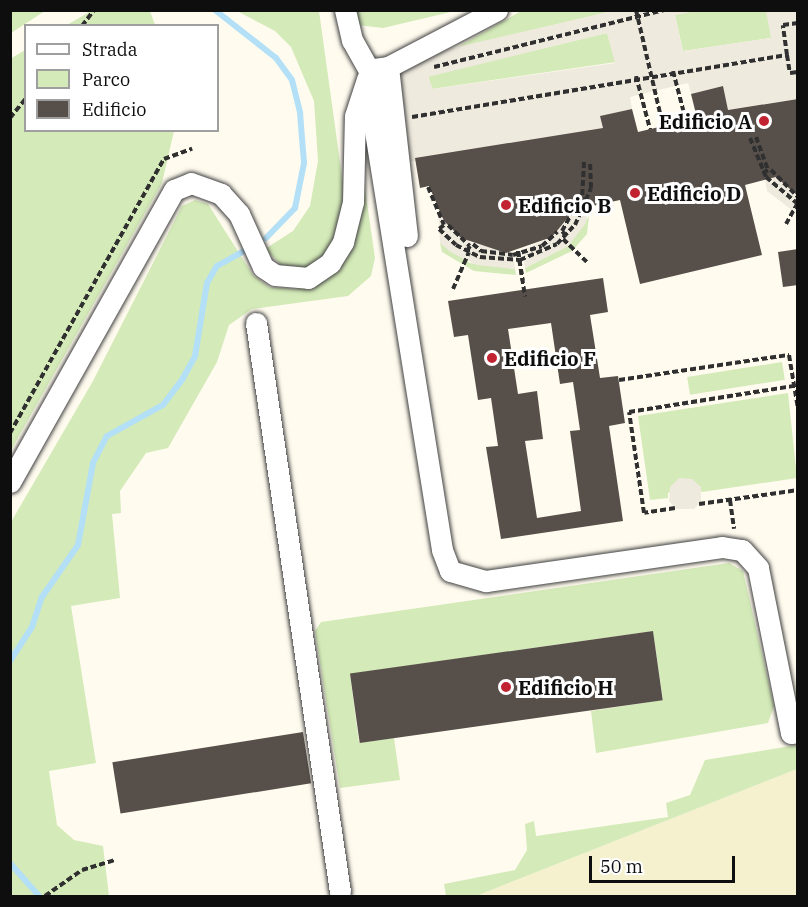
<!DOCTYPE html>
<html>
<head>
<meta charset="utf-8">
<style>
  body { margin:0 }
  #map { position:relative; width:808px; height:907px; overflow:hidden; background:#fffbef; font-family:"IBM Plex Serif",serif }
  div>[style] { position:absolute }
  .farmland>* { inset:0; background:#f5f1cf }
  .green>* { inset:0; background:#d4eab8; transform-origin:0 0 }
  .plaza>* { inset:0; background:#efeade }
  .stream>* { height:6px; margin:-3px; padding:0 3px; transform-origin:3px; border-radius:3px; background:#b3e0f7 }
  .building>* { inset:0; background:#574f4a; transform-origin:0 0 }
  .path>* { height:4px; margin-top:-2px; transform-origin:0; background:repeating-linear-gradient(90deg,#303030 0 6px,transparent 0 9px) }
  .roads { filter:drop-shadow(0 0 2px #414141) drop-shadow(0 0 2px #414141) }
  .minor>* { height:21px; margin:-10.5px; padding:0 10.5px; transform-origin:10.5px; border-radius:10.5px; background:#fff }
  .path-bridge>* { height:4px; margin-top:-2px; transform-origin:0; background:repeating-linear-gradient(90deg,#303030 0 6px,transparent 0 9px) }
  .dots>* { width:16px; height:16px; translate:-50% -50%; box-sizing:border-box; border:3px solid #fff; border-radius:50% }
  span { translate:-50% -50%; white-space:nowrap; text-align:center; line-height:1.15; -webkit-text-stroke:6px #fff; paint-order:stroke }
  .poi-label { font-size:20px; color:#0e0e0e; font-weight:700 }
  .right { translate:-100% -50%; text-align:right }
  .left { translate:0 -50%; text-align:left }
  .frame { position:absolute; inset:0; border:12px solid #0e0e0e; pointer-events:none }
  .legend { position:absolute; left:24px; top:24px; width:195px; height:108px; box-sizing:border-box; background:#fff; border:2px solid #9f9f9f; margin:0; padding:8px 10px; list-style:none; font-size:18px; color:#0e0e0e }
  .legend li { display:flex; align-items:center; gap:12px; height:30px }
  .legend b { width:30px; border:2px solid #9f9f9f }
  .scale { position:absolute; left:589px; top:856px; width:146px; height:27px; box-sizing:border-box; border:3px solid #0e0e0e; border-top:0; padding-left:8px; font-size:18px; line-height:21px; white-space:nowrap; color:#0e0e0e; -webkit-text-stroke:4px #fff; paint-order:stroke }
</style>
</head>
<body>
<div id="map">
  <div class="farmland">
    <div style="clip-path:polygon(797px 769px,797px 896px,476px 896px)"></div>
  </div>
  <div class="green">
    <div style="clip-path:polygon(11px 10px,45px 10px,45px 11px,11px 33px)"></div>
    <div style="clip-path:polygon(697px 10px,791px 10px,780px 41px,771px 38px,683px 51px,675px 15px)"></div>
    <div style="clip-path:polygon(91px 11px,150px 11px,155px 25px,67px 25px)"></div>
    <div style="clip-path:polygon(237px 11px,319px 11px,345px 198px,330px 249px,311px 267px,284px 268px,265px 249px,293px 231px,310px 206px,318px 161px,314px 101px,291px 47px,275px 31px)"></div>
    <div style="clip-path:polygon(352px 11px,455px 11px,383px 28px,357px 25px)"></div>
    <div style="clip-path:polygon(521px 11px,613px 11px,456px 48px)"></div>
    <div style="clip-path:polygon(607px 33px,616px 62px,432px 89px,428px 76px)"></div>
    <div style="clip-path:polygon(25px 50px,26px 130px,174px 131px,162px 183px,11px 450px,10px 59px)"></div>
    <div style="clip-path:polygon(364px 182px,375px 258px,371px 276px,348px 296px,252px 309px,229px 325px,217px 362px,168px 448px,146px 453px,120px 491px,121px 513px,112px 514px,120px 598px,71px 606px,96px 763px,49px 771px,57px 825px,74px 840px,103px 846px,109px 896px,11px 896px,11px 522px,93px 381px,182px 206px,195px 200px,208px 204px,253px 275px,269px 287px,296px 289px,316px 284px,362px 197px)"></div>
    <div style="clip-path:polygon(589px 216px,587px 234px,572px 251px,526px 273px,525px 268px,568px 246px)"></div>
    <div style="clip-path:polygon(440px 243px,470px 263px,515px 269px,516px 275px,474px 271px,442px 252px)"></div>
    <div style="left:782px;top:362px;width:18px;height:96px;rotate:81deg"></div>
    <div style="clip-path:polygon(788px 393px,797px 478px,702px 492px,692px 479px,668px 493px,668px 498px,650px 500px,638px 416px)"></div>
    <div style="clip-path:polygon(729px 563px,743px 571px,774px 706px,768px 723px,596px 753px,591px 711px,663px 700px,653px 631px,350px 674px,359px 743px,394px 738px,400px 780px,340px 788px,315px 631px,321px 622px)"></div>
    <div style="clip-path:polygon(797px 745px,797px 769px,476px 896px,446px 896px,444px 884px,515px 870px,527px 850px,525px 824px,534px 821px,536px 836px,668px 817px,666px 803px,690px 795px,705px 760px)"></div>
  </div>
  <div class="plaza">
    <div style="clip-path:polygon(evenodd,613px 11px,697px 11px,675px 15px,683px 51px,771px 38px,766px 11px,797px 11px,797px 99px,728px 110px,722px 86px,691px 94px,688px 83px,630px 97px,632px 109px,601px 116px,603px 128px,404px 163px,396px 76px,401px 70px,423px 55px,613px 11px,607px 33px,615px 63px,433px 89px,428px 77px,607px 33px)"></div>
    <div style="clip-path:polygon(777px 177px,797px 194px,797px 214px,767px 191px,765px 180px)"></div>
    <div style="clip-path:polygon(588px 207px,586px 223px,568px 246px,525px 268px,523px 250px,552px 237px,574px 210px)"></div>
    <div style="clip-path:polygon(438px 209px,471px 243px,513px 252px,515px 269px,477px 265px,452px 253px,440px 243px)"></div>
    <div style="clip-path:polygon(679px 478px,692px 479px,701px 487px,701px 502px,694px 509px,676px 509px,669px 501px,670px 487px)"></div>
  </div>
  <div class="stream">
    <div style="left:215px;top:10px;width:78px;rotate:38.2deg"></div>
    <div style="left:276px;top:58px;width:27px;rotate:54deg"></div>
    <div style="left:292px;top:80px;width:34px;rotate:76deg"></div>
    <div style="left:300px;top:113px;width:50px;rotate:85.4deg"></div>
    <div style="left:304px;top:163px;width:46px;rotate:101.3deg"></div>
    <div style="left:295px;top:208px;width:42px;rotate:134deg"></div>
    <div style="left:10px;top:661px;width:40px;rotate:-57.1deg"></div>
    <div style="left:32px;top:627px;width:32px;rotate:-72deg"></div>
    <div style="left:42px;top:597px;width:63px;rotate:-55.3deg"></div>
    <div style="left:78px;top:545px;width:83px;rotate:-79.6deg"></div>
    <div style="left:93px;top:463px;width:30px;rotate:-63deg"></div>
    <div style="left:107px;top:436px;width:64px;rotate:-29deg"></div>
    <div style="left:163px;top:405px;width:34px;rotate:-53deg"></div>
    <div style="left:183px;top:378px;width:25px;rotate:-61deg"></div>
    <div style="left:195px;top:356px;width:74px;rotate:-80.7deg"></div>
    <div style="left:207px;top:283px;width:20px;rotate:-60deg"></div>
    <div style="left:217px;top:266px;width:31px;rotate:-29deg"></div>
    <div style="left:10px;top:863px;width:44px;rotate:48.7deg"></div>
  </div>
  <div class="building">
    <div style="clip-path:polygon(723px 86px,728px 110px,798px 99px,798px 196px,776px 177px,745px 185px,762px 255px,640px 284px,620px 200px,574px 210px,552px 237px,506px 253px,461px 238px,444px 221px,429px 186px,420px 188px,415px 158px,603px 128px,600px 116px,632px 109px,638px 132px,697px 118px,691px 94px)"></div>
    <div style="clip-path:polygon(798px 249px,798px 285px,783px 287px,778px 252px)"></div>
    <div style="clip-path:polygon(evenodd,603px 278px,608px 312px,590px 315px,600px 378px,618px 376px,625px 423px,609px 426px,623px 521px,501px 539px,486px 447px,498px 446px,491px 398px,478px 400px,468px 335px,454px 337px,448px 301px,603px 278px,551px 323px,560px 384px,573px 382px,580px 430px,570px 431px,581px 511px,537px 518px,525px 441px,543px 439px,537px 391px,518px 394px,508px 329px,551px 323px)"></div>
    <div style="left:653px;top:631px;width:70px;height:306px;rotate:82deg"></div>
    <div style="left:303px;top:732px;width:52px;height:193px;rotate:81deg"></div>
  </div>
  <div class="path">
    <div style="left:636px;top:10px;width:119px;rotate:76.9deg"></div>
    <div style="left:82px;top:26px;width:20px;rotate:-53deg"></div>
    <div style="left:787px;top:55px;width:18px;rotate:81deg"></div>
    <div style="left:790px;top:73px;width:8px;rotate:-7deg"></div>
    <div style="left:434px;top:67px;width:237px;rotate:-13.9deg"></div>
    <div style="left:673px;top:71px;width:52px;rotate:75.4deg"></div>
    <div style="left:636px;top:76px;width:55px;rotate:75.2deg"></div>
    <div style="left:412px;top:117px;width:380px;rotate:-9.4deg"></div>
    <div style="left:787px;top:55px;width:30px;rotate:-98deg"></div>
    <div style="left:783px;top:25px;width:15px;rotate:-8deg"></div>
    <div style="left:10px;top:118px;width:26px;rotate:-51deg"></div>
    <div style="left:756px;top:137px;width:35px;rotate:70deg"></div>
    <div style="left:768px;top:170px;width:6px;rotate:149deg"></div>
    <div style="left:750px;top:138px;width:42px;rotate:67.7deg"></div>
    <div style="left:766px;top:177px;width:42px;rotate:40.2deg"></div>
    <div style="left:584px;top:162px;width:37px;rotate:93deg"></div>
    <div style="left:582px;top:199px;width:6px;rotate:9deg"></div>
    <div style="left:771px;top:170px;width:38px;rotate:45deg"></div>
    <div style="left:428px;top:187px;width:41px;rotate:67.2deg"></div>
    <div style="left:444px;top:225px;width:6px;rotate:141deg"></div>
    <div style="left:439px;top:229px;width:23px;rotate:43deg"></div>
    <div style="left:456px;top:245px;width:27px;rotate:27deg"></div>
    <div style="left:480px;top:257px;width:40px;rotate:4.3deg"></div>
    <div style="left:520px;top:260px;width:40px;rotate:-23.4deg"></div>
    <div style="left:557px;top:244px;width:26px;rotate:-47deg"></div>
    <div style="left:575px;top:225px;width:40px;rotate:-66.6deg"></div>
    <div style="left:591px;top:188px;width:27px;rotate:-92deg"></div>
    <div style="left:786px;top:224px;width:23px;rotate:-61deg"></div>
    <div style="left:448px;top:225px;width:30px;rotate:44deg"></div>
    <div style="left:470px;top:246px;width:6px;rotate:121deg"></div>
    <div style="left:566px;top:236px;width:6px;rotate:-129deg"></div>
    <div style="left:562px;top:231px;width:35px;rotate:-61deg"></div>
    <div style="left:563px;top:239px;width:33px;rotate:44deg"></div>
    <div style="left:473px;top:244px;width:11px;rotate:41deg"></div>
    <div style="left:481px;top:251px;width:32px;rotate:7deg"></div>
    <div style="left:513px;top:255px;width:30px;rotate:-17deg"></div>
    <div style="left:542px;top:246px;width:21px;rotate:-43deg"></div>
    <div style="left:518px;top:251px;width:30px;rotate:81deg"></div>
    <div style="left:453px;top:289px;width:40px;rotate:-66.6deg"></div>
    <div style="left:619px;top:380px;width:172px;rotate:-8.4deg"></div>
    <div style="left:789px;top:355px;width:55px;rotate:80.5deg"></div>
    <div style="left:10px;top:433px;width:314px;rotate:-60.7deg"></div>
    <div style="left:164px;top:159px;width:30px;rotate:-20deg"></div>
    <div style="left:730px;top:500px;width:29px;rotate:82deg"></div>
    <div style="left:699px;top:504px;width:100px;rotate:-8deg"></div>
    <div style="left:675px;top:508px;width:31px;rotate:171deg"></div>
    <div style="left:644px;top:513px;width:102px;rotate:-98.4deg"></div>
    <div style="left:629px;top:412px;width:167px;rotate:-9deg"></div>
    <div style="left:45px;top:896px;width:45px;rotate:-35.1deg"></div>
    <div style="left:82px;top:870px;width:34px;rotate:-17deg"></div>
  </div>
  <div class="roads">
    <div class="minor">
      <div style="left:345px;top:10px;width:31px;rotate:77deg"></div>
      <div style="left:352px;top:40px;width:47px;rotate:60.7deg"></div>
      <div style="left:388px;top:67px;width:170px;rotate:83.6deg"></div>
      <div style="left:374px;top:69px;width:14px;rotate:-8deg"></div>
      <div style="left:388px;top:67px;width:123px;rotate:-27.6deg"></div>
      <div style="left:370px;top:70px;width:55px;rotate:85.8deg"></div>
      <div style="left:374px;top:125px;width:430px;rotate:80.9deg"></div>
      <div style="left:442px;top:550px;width:22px;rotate:69deg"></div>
      <div style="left:450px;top:571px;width:37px;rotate:16deg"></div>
      <div style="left:486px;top:581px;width:238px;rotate:-8.2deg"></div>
      <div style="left:722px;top:547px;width:20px;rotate:9deg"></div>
      <div style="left:742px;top:550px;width:24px;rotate:48deg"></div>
      <div style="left:758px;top:568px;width:168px;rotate:78.7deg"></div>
      <div style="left:791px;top:733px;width:7px;rotate:-8deg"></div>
      <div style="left:256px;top:323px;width:575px;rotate:81.6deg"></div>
      <div style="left:10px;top:482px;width:335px;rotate:-60.7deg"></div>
      <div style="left:174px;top:190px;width:18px;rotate:-22deg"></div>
      <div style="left:191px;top:183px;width:32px;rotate:20deg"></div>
      <div style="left:221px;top:194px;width:27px;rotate:48deg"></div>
      <div style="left:239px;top:214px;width:58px;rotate:65.6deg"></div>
      <div style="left:263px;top:267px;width:14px;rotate:34deg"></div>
      <div style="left:275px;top:275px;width:33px;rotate:5deg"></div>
      <div style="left:308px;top:278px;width:27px;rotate:-34deg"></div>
      <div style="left:330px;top:263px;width:25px;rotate:-58deg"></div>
      <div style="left:343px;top:242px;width:41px;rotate:-76deg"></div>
      <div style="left:353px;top:202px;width:86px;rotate:-88.7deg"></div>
      <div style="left:355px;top:116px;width:39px;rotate:-72deg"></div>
    </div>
  </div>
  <div class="path-bridge">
    <div style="left:518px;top:251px;width:46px;rotate:81.2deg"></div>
  </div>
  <div class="dots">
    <div style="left:764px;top:121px;background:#c12331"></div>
    <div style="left:635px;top:193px;background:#c12331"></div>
    <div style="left:506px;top:205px;background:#c12331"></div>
    <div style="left:492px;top:358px;background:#c12331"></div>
    <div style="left:506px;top:687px;background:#c12331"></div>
  </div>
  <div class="poi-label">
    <span class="right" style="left:752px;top:121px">Edificio A</span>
    <span class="left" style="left:647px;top:193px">Edificio D</span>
    <span class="left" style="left:518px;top:205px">Edificio B</span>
    <span class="left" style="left:504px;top:358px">Edificio F</span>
    <span class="left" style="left:518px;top:687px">Edificio H</span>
  </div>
  <div class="frame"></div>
  <ul class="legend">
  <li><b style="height:8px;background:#fff"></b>Strada</li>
  <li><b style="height:16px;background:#d4eab8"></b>Parco</li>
  <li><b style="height:16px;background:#574f4a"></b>Edificio</li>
  </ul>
  <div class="scale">50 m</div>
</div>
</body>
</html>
